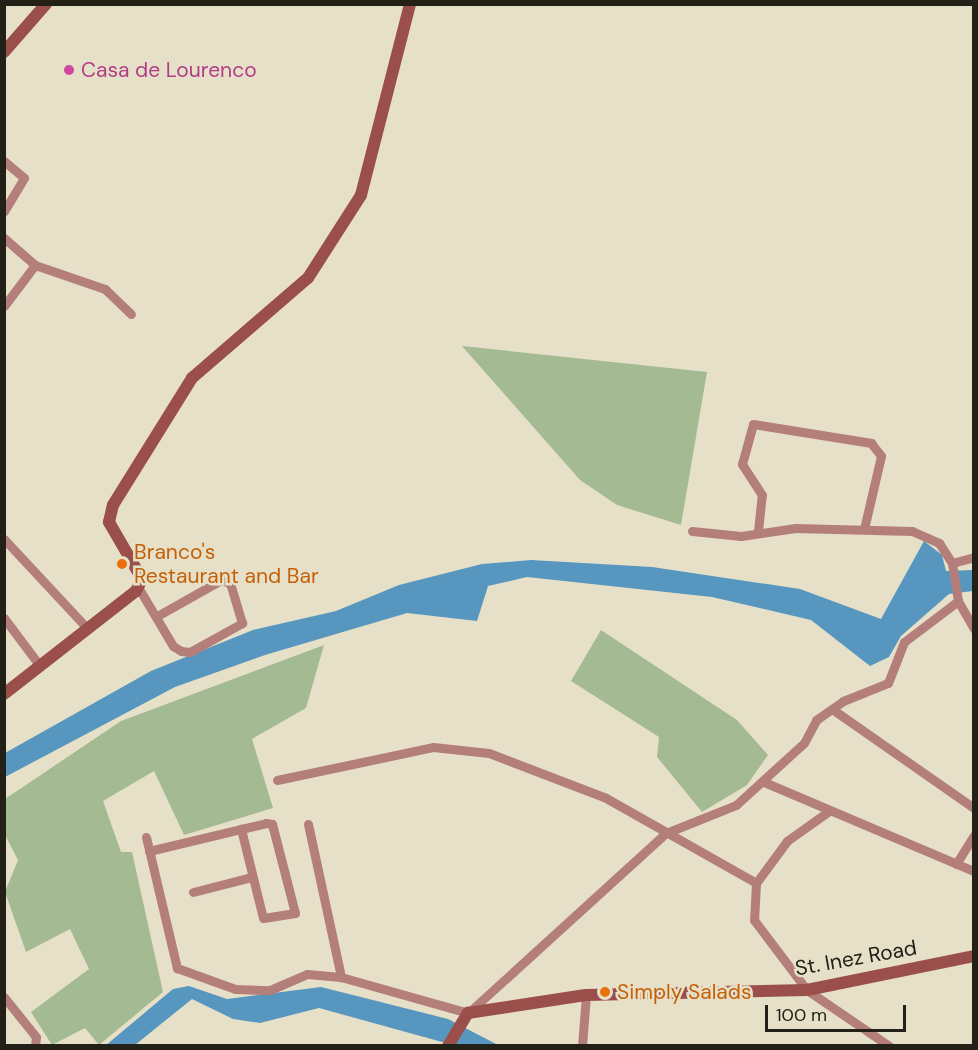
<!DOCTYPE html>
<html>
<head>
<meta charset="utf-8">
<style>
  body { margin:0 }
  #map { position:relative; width:978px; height:1050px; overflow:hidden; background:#e7e0c8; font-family:"DM Sans",sans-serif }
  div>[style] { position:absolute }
  .green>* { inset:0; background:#a4ba92 }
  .water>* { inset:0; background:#5796be }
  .street>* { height:9px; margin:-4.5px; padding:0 4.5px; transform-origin:4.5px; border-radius:4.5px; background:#b47f7b }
  .secondary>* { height:12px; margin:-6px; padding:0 6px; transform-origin:6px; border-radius:6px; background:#9a4f4b }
  .dots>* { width:16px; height:16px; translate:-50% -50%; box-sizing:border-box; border:3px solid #e7e0c8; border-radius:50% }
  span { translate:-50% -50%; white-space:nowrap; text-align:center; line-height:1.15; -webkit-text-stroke:5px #e7e0c8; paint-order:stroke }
  .hotel-label { font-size:21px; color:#b23c85 }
  .left { translate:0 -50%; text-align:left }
  .food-label { font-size:21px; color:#c56008 }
  .street-label { font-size:21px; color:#222017 }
  .frame { position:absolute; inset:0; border:6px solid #222017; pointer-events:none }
  .scale { position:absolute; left:765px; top:1005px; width:141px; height:27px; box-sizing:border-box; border:3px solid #222017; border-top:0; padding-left:8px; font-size:18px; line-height:21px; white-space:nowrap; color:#222017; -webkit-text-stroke:4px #e7e0c8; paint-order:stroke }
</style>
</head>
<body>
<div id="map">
  <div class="green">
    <div style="clip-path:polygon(462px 346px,707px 372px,681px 525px,617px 505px,580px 480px)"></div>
    <div style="clip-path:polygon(601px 630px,737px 720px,768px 755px,747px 785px,702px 812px,657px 757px,659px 737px,571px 681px)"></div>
    <div style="clip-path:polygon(324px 645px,306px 708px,252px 739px,273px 808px,184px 835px,154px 771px,103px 801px,121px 852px,132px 852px,163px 992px,99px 1045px,85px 1028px,52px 1045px,31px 1012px,89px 969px,70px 929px,26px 952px,5px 892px,18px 860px,5px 835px,5px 799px,121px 721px)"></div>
  </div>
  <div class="water">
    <div style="clip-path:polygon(924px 541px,942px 555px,946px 571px,973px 570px,973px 591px,949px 594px,901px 636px,889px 657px,870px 666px,811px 620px,712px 597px,527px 577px,488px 586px,477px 621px,407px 613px,265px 655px,175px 687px,5px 777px,5px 753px,151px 671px,253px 630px,336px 611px,399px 585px,482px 564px,531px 560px,652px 567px,800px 589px,881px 619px)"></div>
    <div style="clip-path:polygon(189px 986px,227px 999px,321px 987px,448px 1019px,498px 1045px,453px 1045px,319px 1008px,260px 1023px,233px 1019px,192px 999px,135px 1045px,105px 1046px,173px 989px)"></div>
  </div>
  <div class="street">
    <div style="left:4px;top:161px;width:26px;rotate:40deg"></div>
    <div style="left:24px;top:178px;width:39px;rotate:121deg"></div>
    <div style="left:4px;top:238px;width:41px;rotate:41.1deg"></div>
    <div style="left:35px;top:265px;width:51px;rotate:127.1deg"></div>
    <div style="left:35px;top:265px;width:74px;rotate:18.9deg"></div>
    <div style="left:105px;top:289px;width:36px;rotate:44deg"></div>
    <div style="left:692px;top:531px;width:49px;rotate:5.8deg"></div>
    <div style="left:741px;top:536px;width:55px;rotate:-8.4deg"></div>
    <div style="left:795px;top:528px;width:117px;rotate:1.5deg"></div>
    <div style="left:912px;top:531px;width:30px;rotate:24deg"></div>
    <div style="left:939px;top:543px;width:24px;rotate:57deg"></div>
    <div style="left:952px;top:563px;width:38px;rotate:81deg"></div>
    <div style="left:958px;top:601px;width:32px;rotate:60deg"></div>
    <div style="left:758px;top:531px;width:36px;rotate:-84deg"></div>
    <div style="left:762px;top:495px;width:37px;rotate:-123deg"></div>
    <div style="left:742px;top:464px;width:41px;rotate:-74.6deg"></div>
    <div style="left:753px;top:424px;width:120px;rotate:9.1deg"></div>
    <div style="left:871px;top:443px;width:16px;rotate:52deg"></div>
    <div style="left:881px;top:456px;width:75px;rotate:103.1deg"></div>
    <div style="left:4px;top:539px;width:123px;rotate:47deg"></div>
    <div style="left:952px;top:563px;width:23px;rotate:-15deg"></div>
    <div style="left:138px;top:587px;width:69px;rotate:59.3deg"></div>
    <div style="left:173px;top:646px;width:9px;rotate:32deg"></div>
    <div style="left:181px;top:651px;width:9px;rotate:6deg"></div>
    <div style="left:190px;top:652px;width:60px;rotate:-29.1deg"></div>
    <div style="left:242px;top:623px;width:42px;rotate:-106.7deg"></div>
    <div style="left:230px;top:583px;width:9px;rotate:-162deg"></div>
    <div style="left:221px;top:580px;width:73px;rotate:150.6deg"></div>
    <div style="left:4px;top:618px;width:60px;rotate:53.1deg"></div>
    <div style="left:832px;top:709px;width:173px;rotate:34.9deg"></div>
    <div style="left:277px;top:780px;width:159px;rotate:-11.9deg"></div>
    <div style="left:433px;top:747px;width:56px;rotate:6.1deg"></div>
    <div style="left:489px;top:753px;width:125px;rotate:21deg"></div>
    <div style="left:606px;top:798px;width:172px;rotate:29.5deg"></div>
    <div style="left:764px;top:782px;width:228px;rotate:23deg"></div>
    <div style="left:829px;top:811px;width:52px;rotate:144.5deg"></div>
    <div style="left:787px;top:841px;width:52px;rotate:126.4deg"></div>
    <div style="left:756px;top:883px;width:37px;rotate:93deg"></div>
    <div style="left:754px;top:920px;width:88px;rotate:52.9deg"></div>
    <div style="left:807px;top:990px;width:99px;rotate:34.3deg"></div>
    <div style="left:308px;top:824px;width:157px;rotate:77.8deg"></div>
    <div style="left:341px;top:977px;width:132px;rotate:15.8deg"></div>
    <div style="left:468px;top:1013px;width:268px;rotate:-42.3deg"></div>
    <div style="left:666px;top:833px;width:75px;rotate:-21.8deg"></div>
    <div style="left:736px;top:805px;width:92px;rotate:-42.4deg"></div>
    <div style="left:804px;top:743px;width:26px;rotate:-62deg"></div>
    <div style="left:816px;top:720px;width:33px;rotate:-35deg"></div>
    <div style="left:843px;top:701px;width:48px;rotate:-21.8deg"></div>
    <div style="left:888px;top:683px;width:44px;rotate:-68.7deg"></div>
    <div style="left:904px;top:642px;width:68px;rotate:-37.2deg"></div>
    <div style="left:146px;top:837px;width:135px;rotate:76.7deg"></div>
    <div style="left:177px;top:968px;width:62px;rotate:19.9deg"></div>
    <div style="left:235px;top:989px;width:35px;rotate:2deg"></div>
    <div style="left:270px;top:990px;width:40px;rotate:-23.4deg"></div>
    <div style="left:307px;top:974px;width:34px;rotate:5deg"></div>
    <div style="left:149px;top:851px;width:95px;rotate:-13.4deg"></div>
    <div style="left:241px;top:829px;width:26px;rotate:-13deg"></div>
    <div style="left:266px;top:823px;width:6px;rotate:9deg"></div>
    <div style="left:272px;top:824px;width:92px;rotate:75.5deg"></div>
    <div style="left:295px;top:913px;width:32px;rotate:171deg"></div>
    <div style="left:263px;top:918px;width:92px;rotate:-103.9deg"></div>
    <div style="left:956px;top:864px;width:34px;rotate:-58deg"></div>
    <div style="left:193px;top:892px;width:61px;rotate:-14.3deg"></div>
    <div style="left:4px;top:997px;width:51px;rotate:51.3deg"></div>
    <div style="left:36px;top:1037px;width:9px;rotate:96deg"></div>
    <div style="left:582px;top:1046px;width:51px;rotate:-85.5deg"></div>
  </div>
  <div class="secondary">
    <div style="left:4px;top:52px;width:64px;rotate:-48.8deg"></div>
    <div style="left:4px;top:694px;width:167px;rotate:-38deg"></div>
    <div style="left:136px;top:591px;width:13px;rotate:-63deg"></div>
    <div style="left:142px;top:579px;width:66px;rotate:-120.1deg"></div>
    <div style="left:109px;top:522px;width:17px;rotate:-77deg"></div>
    <div style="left:113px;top:505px;width:150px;rotate:-58.1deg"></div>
    <div style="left:192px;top:378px;width:153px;rotate:-40.8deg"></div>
    <div style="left:308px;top:278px;width:98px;rotate:-57.4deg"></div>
    <div style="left:361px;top:195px;width:197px;rotate:-75.6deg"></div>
    <div style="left:448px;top:1046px;width:39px;rotate:-59deg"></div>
    <div style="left:468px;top:1013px;width:119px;rotate:-8.7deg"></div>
    <div style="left:586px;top:995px;width:221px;rotate:-1.3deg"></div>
    <div style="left:807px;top:990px;width:170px;rotate:-11.5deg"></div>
  </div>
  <div class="dots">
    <div style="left:69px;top:70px;background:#d1479c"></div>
    <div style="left:122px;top:564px;background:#e8710a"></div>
    <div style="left:605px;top:992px;background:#e8710a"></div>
  </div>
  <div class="hotel-label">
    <span class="left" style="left:81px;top:70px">Casa de Lourenco</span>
  </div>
  <div class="food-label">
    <span class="left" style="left:134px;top:564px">Branco's<br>Restaurant and Bar</span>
    <span class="left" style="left:617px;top:992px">Simply Salads</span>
  </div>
  <div class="street-label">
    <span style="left:856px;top:958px;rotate:-10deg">St. Inez Road</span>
  </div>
  <div class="frame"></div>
  <div class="scale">100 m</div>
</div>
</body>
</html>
